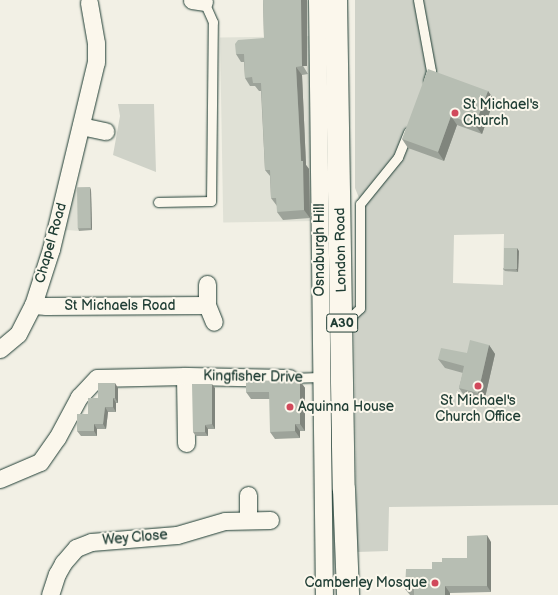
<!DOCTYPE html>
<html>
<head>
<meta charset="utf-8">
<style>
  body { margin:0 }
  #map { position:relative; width:558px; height:595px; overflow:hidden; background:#f2f0e5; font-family:"Balsamiq Sans",sans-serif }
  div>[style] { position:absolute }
  .built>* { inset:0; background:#e0e1d6; transform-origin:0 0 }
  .green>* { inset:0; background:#cfd2c8 }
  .roads { filter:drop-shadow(0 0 1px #1f3d34) drop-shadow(0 0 1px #1f3d34) }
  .service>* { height:9px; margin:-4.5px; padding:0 4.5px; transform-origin:4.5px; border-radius:4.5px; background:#fbf7ec }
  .minor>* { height:17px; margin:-8.5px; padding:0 8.5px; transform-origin:8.5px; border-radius:8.5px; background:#fbf7ec }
  .primary>* { height:22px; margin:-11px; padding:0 11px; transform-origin:11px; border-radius:11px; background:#fbf7ec }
  .wall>* { inset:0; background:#9da39a }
  .shaded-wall>* { inset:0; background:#80857d; transform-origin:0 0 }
  .building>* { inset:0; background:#b7beb3; transform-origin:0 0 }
  .dots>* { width:11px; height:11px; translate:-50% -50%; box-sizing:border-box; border:2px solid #fbf7ec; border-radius:50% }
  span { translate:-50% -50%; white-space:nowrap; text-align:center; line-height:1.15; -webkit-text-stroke:4px #fbf7ec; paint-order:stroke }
  .shield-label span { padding:1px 3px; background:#fbf7ec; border:1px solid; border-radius:3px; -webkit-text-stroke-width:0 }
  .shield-label { font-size:13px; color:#1f3d34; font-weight:700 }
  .poi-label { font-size:14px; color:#1f3d34 }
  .left { translate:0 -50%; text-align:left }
  .right { translate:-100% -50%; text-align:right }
  .street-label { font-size:14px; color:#1f3d34 }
</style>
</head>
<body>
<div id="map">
  <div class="built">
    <div style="left:312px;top:36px;width:185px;height:92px;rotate:89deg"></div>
    <div style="clip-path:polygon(73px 189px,78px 190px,79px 231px,67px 230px,63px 233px)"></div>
  </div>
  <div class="green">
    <div style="clip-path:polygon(evenodd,355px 0,558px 0,558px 505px,389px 507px,388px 551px,357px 552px,354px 321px,363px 308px,363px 208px,355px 188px,355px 0,504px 234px,503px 285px,453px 283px,454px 235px,504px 234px)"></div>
    <div style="clip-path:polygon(118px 104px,154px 104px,156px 172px,113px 155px,120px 116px)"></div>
  </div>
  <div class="roads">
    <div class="service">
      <div style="left:418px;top:0;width:72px;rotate:79.6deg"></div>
      <div style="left:431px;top:71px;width:10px;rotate:107deg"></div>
      <div style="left:158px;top:202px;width:53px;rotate:-1.1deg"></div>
      <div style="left:211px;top:201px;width:179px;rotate:-89.4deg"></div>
      <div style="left:213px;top:22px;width:22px;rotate:-114deg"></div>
      <div style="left:343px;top:324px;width:23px;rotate:-43deg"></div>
      <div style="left:360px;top:308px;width:104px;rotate:-90deg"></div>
      <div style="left:360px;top:204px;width:60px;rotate:-51deg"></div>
      <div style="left:398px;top:157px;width:27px;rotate:-68deg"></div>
      <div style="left:289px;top:378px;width:31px;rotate:-2deg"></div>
    </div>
    <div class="minor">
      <div style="left:192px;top:0;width:12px;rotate:9deg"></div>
      <div style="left:317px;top:0;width:595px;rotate:89.33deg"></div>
      <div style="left:81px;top:126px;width:25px;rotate:12deg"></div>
      <div style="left:207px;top:284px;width:21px;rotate:90deg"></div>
      <div style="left:207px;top:305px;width:18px;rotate:68deg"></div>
      <div style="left:33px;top:305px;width:13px;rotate:4deg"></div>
      <div style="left:46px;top:306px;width:161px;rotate:-0.4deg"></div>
      <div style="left:0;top:349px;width:23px;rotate:-40deg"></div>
      <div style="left:18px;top:334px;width:33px;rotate:-63deg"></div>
      <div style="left:33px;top:305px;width:59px;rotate:-72.2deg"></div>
      <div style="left:51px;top:249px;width:192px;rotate:-76.5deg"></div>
      <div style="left:96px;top:62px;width:19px;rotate:-90deg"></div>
      <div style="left:96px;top:43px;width:41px;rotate:-99.9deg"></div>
      <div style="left:185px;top:376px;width:67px;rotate:89.1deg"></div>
      <div style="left:0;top:479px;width:43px;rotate:-23deg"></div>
      <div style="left:40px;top:462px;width:29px;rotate:-55deg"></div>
      <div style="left:57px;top:438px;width:47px;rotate:-61.8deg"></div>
      <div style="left:79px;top:397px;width:26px;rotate:-47deg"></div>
      <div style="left:97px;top:378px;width:88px;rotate:-1.3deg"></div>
      <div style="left:185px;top:376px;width:104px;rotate:1.1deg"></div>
      <div style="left:248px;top:520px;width:25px;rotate:-90deg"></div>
      <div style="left:50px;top:595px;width:22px;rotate:-72deg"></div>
      <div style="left:57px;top:574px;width:13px;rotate:-61deg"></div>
      <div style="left:63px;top:563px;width:20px;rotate:-49deg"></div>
      <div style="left:76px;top:548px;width:16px;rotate:-22deg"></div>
      <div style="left:91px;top:542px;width:86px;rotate:-4.7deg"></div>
      <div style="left:177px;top:535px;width:50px;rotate:-16.3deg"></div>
      <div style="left:225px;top:521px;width:45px;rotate:-1.3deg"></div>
    </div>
    <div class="primary">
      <div style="left:336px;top:0;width:489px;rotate:89.1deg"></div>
      <div style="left:344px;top:489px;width:106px;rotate:87.8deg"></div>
    </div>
  </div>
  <div class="wall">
    <div style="clip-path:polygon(263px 0,308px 74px,302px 75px,306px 165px,309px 169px,310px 218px,283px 220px,277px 212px,277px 206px,271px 198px,270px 176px,265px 170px,261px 91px,259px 91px,255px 86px,250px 86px,245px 78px,244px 62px,241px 62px,236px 54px,264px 38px)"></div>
    <div style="clip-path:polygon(488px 91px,494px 100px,482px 134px,457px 125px,444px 161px,408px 148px,402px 139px)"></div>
    <div style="clip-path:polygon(91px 190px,92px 230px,79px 231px,78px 228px)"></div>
    <div style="clip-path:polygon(519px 251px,518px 272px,505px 271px,503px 269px)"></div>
    <div style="clip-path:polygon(489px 345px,495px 354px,484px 402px,465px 397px,459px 388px,463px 373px,445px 368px,438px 359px,467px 353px)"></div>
    <div style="clip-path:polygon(295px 377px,298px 381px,300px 381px,305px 388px,305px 431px,300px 431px,300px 438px,275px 439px,270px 432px,270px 399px,251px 399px,246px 392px,284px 381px)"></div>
    <div style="clip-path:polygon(118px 388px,118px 403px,116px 403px,116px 412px,108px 412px,106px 429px,97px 429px,97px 436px,81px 436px,77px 431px,98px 398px)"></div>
    <div style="clip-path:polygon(215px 388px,215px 429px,208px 429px,208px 436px,196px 436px,193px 432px)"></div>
    <div style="clip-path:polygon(491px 542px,491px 592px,450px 593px,450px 595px,410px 595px,405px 589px,442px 562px,467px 558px)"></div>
  </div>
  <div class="shaded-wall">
    <div style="left:301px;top:0;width:6px;height:66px"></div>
    <div style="clip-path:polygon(296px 67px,302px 75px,306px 165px,309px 169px,310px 218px,304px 210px)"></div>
    <div style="clip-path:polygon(488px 91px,494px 100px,482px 134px,475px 125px)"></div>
    <div style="clip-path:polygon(451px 116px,457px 125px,444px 161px,438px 152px)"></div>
    <div style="clip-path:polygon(90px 187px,91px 190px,92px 230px,91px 228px)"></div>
    <div style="clip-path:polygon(517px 248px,519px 251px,518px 272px,516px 269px)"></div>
    <div style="clip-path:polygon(489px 345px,495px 354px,484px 402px,478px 393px)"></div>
    <div style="clip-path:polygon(300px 381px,305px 388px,305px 431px,300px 424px)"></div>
    <div style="clip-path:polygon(115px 383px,118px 388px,118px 403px,115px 398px)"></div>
    <div style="clip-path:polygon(212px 384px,215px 388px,215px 429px,212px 424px)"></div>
    <div style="clip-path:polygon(113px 398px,116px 403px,116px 412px,113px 407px)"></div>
    <div style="clip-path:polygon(105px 407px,108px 412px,106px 429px,103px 424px)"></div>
    <div style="clip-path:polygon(94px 424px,97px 429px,97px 436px,94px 431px)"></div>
    <div style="clip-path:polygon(295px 424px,300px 431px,300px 438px,295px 431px)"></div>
    <div style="clip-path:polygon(205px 425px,208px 429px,208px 436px,205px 432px)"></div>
    <div style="clip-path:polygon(487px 535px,491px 542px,491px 592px,487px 586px)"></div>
    <div style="clip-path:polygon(445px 586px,450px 593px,450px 595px,445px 595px)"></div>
  </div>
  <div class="building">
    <div style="clip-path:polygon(263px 0,301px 0,302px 66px,296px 67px,301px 161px,303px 161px,304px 210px,277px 212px,276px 198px,271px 198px,270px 170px,265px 170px,261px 83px,253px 83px,252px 77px,245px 78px,244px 54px,236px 54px,235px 44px,238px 40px,264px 38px)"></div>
    <div style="clip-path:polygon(428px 69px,488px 91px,475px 125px,451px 116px,438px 152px,402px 139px)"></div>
    <div style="left:90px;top:187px;width:41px;height:13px;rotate:89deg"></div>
    <div style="left:504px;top:248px;width:13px;height:21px"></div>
    <div style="clip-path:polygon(470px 340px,489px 345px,478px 393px,459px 388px,464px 366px,438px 359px,441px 348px,467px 353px)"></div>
    <div style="clip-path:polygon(295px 377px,295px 381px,300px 381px,300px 424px,295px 424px,295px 431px,270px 432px,269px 392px,246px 392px,246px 380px,284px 381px)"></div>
    <div style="clip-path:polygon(98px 383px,115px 383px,115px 398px,113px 398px,113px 407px,105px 407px,103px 424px,94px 424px,94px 431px,77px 431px,77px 414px,88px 414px,88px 398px,98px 398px)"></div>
    <div style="clip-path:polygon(192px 384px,212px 384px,212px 424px,205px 425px,205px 432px,193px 432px)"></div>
    <div style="clip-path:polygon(487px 535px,487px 586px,445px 586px,445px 595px,414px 595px,414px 589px,405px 589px,406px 569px,432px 569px,432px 562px,442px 562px,442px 558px,467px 558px,467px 536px)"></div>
  </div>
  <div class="dots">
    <div style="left:455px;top:113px;background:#d1495b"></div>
    <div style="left:478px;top:386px;background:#d1495b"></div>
    <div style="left:290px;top:407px;background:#d1495b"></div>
    <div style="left:435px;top:583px;background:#d1495b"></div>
  </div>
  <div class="shield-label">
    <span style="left:342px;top:323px">A30</span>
  </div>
  <div class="poi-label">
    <span class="left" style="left:463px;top:113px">St Michael's<br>Church</span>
    <span style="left:478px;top:409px">St Michael's<br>Church Office</span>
    <span class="left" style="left:298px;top:407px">Aquinna House</span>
    <span class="right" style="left:427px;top:583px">Camberley Mosque</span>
  </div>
  <div class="street-label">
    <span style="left:51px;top:243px;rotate:-74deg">Chapel Road</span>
    <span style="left:320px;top:250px;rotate:-90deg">Osnaburgh Hill</span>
    <span style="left:341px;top:250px;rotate:-91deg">London Road</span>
    <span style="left:120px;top:306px">St Michaels Road</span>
    <span style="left:253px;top:377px;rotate:1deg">Kingfisher Drive</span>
    <span style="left:135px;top:538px;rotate:-5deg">Wey Close</span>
  </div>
</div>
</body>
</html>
